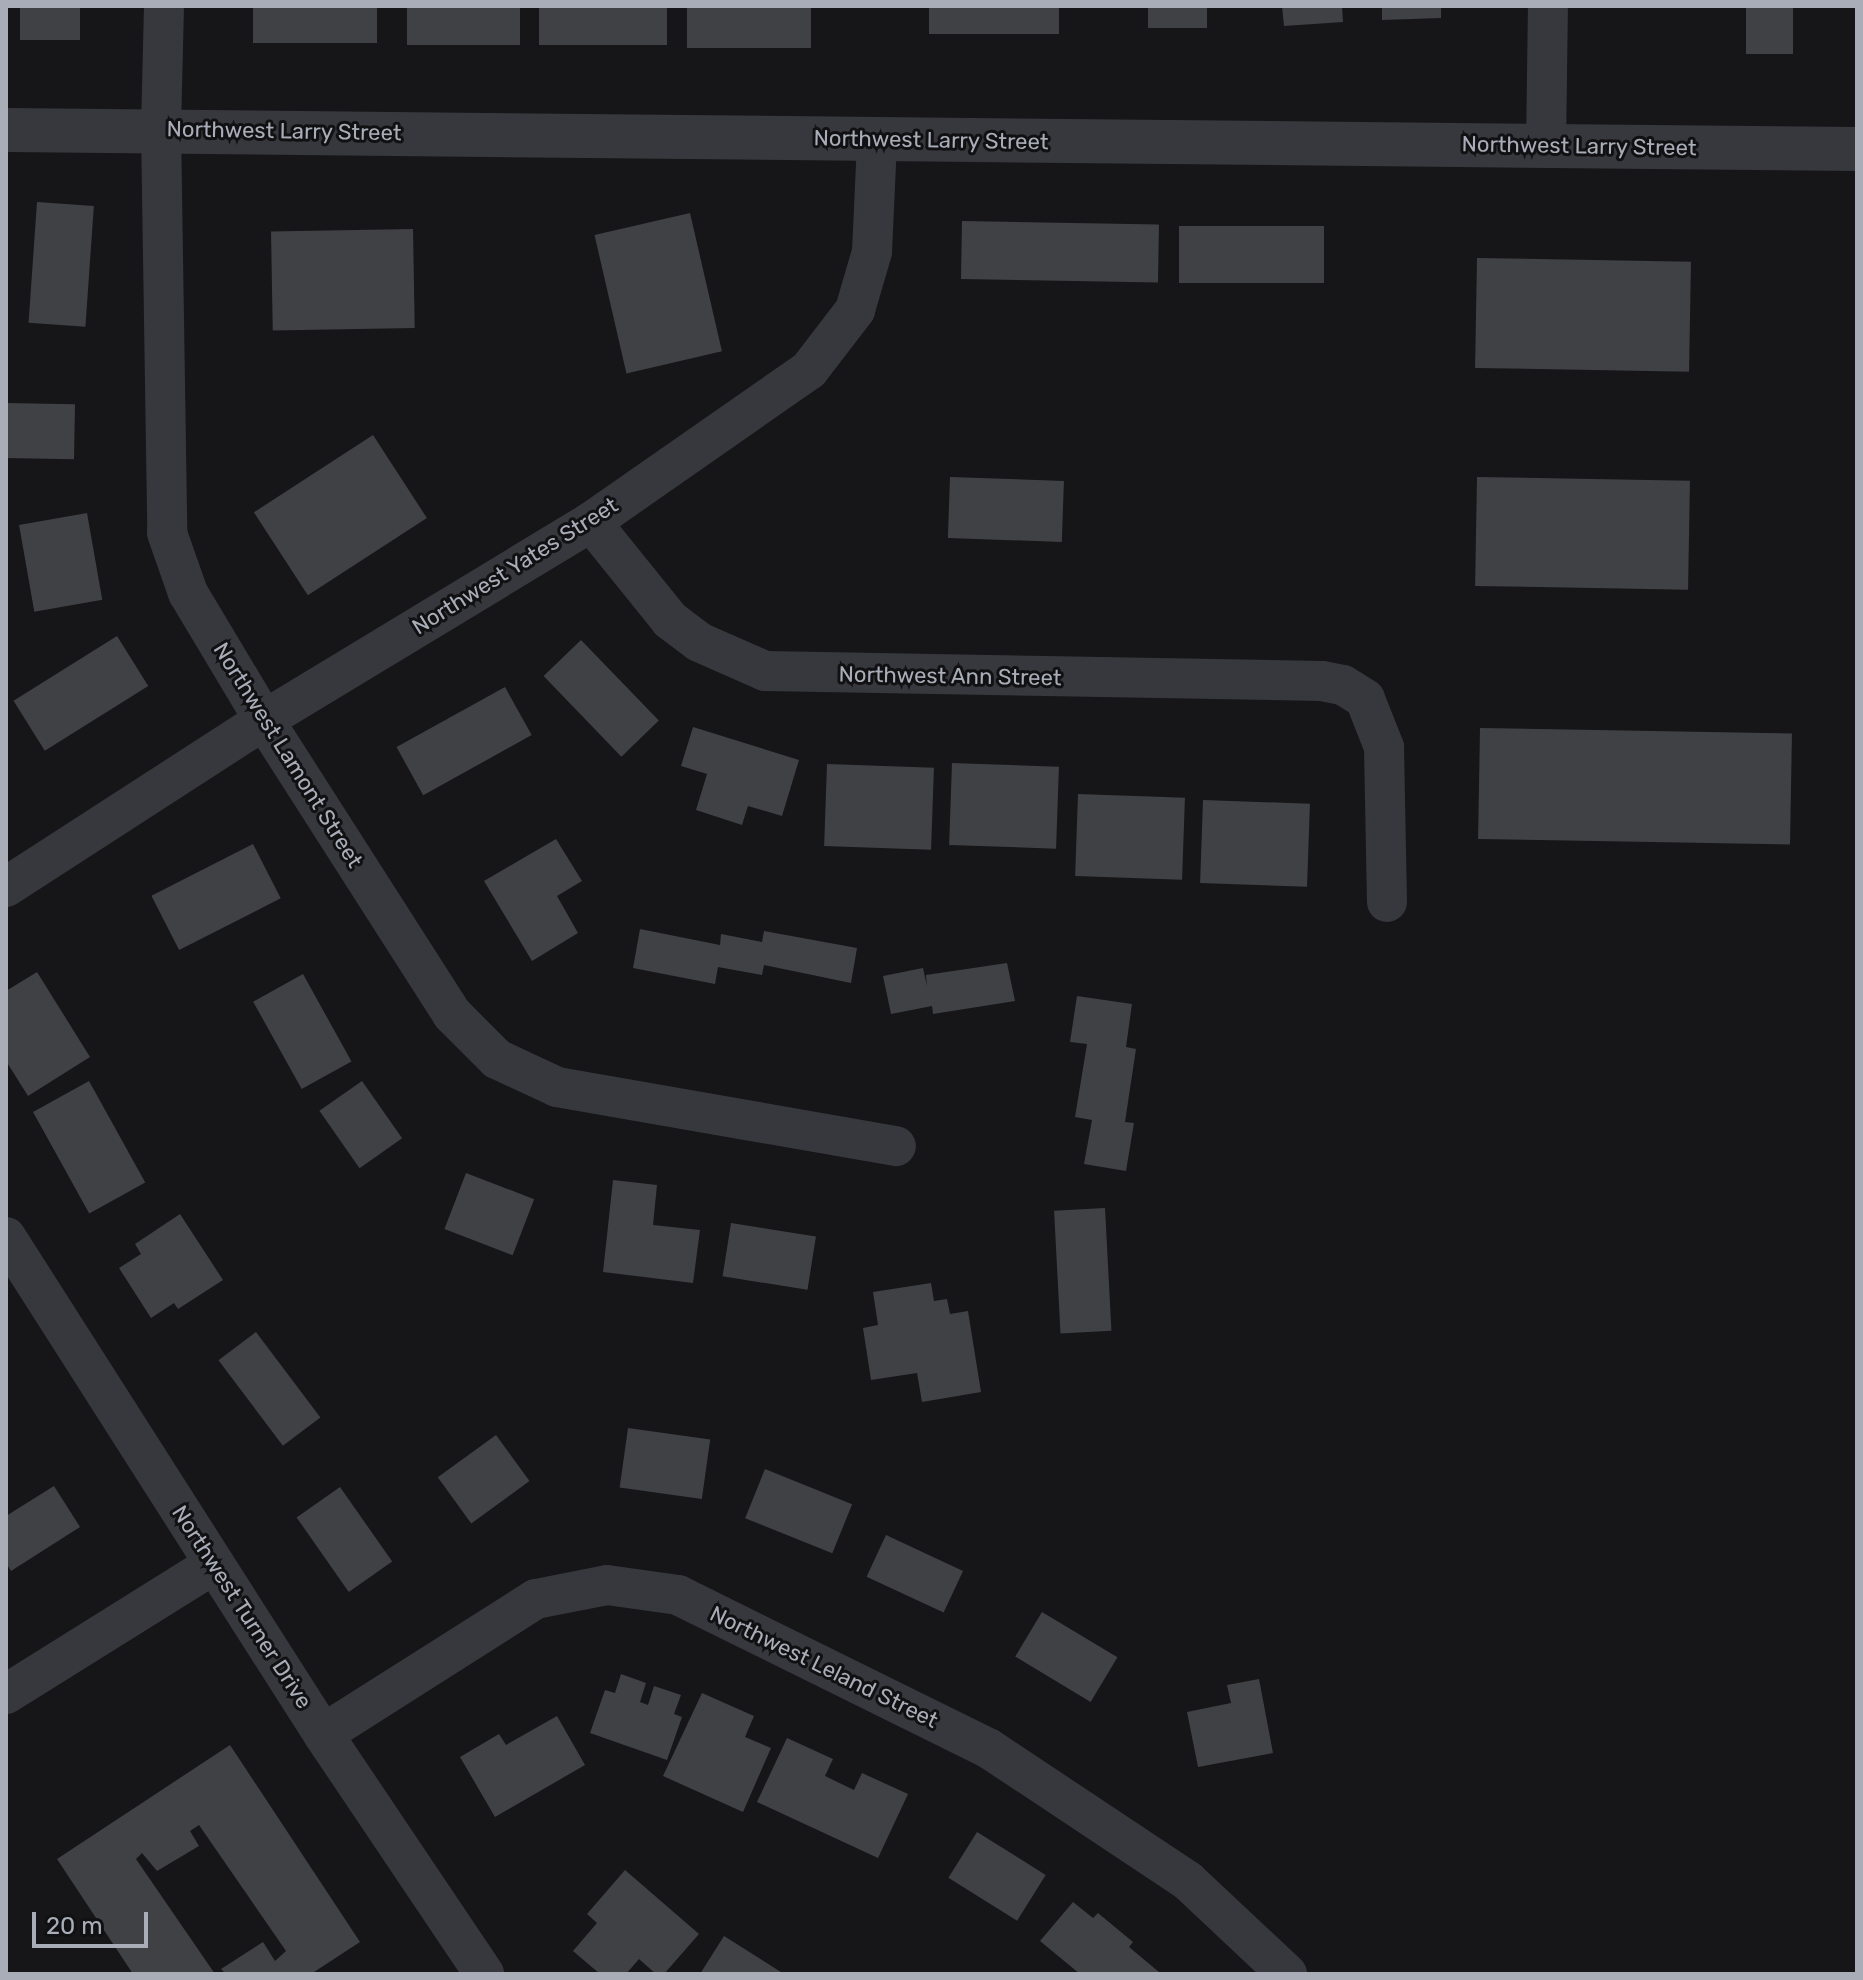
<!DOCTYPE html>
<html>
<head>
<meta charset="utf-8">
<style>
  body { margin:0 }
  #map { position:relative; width:1863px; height:1980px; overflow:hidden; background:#161618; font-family:Rubik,sans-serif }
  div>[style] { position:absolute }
  .building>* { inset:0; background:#404145; transform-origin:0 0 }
  .minor>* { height:40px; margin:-20px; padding:0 20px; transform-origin:20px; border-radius:20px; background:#37383d }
  .tertiary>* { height:44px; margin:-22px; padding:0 22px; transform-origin:22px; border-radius:22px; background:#37383d }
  span { translate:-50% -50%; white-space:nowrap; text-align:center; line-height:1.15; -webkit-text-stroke:6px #111113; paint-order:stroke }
  .street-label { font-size:22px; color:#a8adb8 }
  .frame { position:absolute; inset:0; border:8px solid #a8adb8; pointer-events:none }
  .scale { position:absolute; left:32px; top:1912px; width:116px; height:36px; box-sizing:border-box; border:4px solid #a8adb8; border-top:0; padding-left:10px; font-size:24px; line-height:28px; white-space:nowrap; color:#a8adb8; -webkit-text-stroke:6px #111113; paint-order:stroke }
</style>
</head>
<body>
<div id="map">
  <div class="building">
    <div style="left:20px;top:6px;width:60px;height:34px"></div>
    <div style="left:253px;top:6px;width:124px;height:37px"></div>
    <div style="left:407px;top:6px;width:113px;height:39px"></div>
    <div style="left:539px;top:6px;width:128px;height:39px"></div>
    <div style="left:687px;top:6px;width:124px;height:42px"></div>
    <div style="left:929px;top:6px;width:130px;height:28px"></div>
    <div style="left:1148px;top:6px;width:59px;height:22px"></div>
    <div style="clip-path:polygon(1282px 6px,1342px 6px,1343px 22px,1284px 26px)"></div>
    <div style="clip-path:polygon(1382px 6px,1441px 6px,1441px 18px,1382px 20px)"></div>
    <div style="left:1746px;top:6px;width:47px;height:48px"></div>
    <div style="left:37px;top:202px;width:57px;height:121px;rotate:4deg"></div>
    <div style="left:690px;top:213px;width:142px;height:98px;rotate:77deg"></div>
    <div style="left:962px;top:221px;width:197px;height:58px;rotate:1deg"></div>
    <div style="left:1179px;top:226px;width:145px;height:57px"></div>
    <div style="left:413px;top:229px;width:99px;height:142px;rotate:89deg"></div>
    <div style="left:1477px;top:258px;width:214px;height:110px;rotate:1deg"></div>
    <div style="left:6px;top:403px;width:69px;height:55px;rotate:1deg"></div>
    <div style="left:373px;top:435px;width:99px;height:142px;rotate:57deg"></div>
    <div style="left:950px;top:477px;width:114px;height:61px;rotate:2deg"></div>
    <div style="left:1477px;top:477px;width:213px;height:109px;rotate:1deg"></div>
    <div style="left:87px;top:513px;width:88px;height:69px;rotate:80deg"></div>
    <div style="left:117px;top:636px;width:59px;height:122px;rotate:58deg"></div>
    <div style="left:581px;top:640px;width:112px;height:52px;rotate:46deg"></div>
    <div style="left:505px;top:687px;width:55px;height:124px;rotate:61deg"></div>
    <div style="clip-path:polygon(693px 727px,799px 760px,782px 816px,748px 806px,742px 825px,696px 810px,707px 774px,681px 766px)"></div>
    <div style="left:1480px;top:728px;width:312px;height:111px;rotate:1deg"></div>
    <div style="left:952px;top:763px;width:107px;height:82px;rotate:2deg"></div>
    <div style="left:827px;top:764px;width:107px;height:82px;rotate:2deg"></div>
    <div style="left:1078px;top:794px;width:107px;height:82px;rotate:2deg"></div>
    <div style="left:1203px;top:800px;width:107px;height:83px;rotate:2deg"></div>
    <div style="clip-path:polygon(556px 839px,582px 881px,557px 896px,578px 933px,532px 961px,484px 881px)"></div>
    <div style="left:253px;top:844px;width:61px;height:114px;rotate:63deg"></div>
    <div style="clip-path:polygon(640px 929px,720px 945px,721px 934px,762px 942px,764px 931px,857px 948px,851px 983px,764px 965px,762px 975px,718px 967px,715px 984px,633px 968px)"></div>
    <div style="clip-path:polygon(1007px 963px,1015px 1001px,933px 1014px,932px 1006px,891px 1014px,883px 976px,923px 968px,927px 986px,926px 975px)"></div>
    <div style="clip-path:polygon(37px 972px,90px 1057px,28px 1096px,6px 1061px,6px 991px)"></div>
    <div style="left:303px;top:974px;width:100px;height:57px;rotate:61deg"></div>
    <div style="clip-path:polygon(1077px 996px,1132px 1004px,1126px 1047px,1136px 1049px,1125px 1122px,1134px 1123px,1126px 1171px,1084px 1164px,1092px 1120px,1075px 1117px,1087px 1044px,1070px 1042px)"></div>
    <div style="left:89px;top:1081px;width:116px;height:64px;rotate:61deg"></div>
    <div style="left:362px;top:1081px;width:70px;height:52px;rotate:55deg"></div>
    <div style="left:466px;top:1173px;width:73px;height:60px;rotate:21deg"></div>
    <div style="clip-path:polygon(613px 1180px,657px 1185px,653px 1225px,700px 1230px,693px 1283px,603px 1272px)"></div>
    <div style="left:1105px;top:1208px;width:123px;height:51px;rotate:87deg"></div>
    <div style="clip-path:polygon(180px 1214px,223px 1280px,178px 1309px,174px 1303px,151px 1318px,119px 1268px,141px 1254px,135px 1244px)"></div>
    <div style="left:731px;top:1223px;width:86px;height:54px;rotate:9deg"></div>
    <div style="clip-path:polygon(931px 1283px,934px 1301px,947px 1299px,950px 1314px,968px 1311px,981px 1392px,922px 1402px,917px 1373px,871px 1380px,863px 1328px,878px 1325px,873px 1292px)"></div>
    <div style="left:256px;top:1332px;width:107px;height:47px;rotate:53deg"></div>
    <div style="left:628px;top:1428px;width:83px;height:60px;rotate:8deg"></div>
    <div style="left:496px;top:1435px;width:57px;height:72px;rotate:54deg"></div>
    <div style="left:765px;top:1469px;width:94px;height:53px;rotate:22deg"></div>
    <div style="clip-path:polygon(54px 1486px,80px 1527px,11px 1571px,6px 1563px,6px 1516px)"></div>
    <div style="left:340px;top:1487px;width:91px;height:53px;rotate:55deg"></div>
    <div style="left:886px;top:1535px;width:85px;height:46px;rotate:25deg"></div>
    <div style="left:1042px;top:1612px;width:88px;height:52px;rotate:31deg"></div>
    <div style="clip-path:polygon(621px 1674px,646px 1683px,640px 1702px,648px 1705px,654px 1686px,681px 1695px,674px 1714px,682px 1717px,667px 1760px,590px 1733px,605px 1690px,615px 1693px)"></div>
    <div style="clip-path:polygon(1259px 1679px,1273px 1753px,1198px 1767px,1187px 1712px,1231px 1703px,1227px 1685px)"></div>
    <div style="clip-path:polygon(702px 1693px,754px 1716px,745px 1737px,771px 1748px,743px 1812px,663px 1776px)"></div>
    <div style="clip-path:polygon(557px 1716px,585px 1765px,495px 1817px,460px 1757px,499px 1734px,506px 1745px)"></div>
    <div style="clip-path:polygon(787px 1738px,833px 1759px,825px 1776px,854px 1790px,862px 1773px,908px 1794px,878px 1858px,757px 1802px)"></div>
    <div style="clip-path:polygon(230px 1745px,360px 1942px,311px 1974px,226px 1974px,221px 1969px,263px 1942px,275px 1961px,286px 1951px,199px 1825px,190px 1831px,199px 1846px,157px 1871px,142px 1853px,136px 1859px,215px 1974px,133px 1974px,57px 1859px)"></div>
    <div style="left:977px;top:1832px;width:81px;height:54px;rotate:32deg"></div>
    <div style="clip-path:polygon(625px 1870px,699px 1934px,664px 1974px,656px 1974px,639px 1959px,626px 1974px,600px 1974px,573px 1951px,597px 1923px,587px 1914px)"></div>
    <div style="clip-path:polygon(1073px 1902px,1093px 1918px,1098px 1913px,1133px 1942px,1129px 1947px,1159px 1972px,1157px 1974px,1080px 1974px,1040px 1941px)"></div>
    <div style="clip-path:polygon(724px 1936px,784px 1974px,700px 1974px)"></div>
  </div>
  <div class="minor">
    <div style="left:164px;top:6px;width:123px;rotate:91.4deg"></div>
    <div style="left:161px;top:129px;width:404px;rotate:89.1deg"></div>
    <div style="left:167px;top:533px;width:64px;rotate:70.7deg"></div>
    <div style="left:188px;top:593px;width:148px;rotate:59.1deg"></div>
    <div style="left:264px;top:720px;width:349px;rotate:57.4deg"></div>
    <div style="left:452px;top:1014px;width:64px;rotate:45deg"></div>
    <div style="left:497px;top:1059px;width:66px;rotate:25deg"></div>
    <div style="left:557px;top:1087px;width:344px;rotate:9.9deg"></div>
    <div style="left:1546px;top:146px;width:140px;rotate:-89.2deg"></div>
    <div style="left:591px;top:522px;width:126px;rotate:51.1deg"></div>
    <div style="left:670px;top:620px;width:36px;rotate:37deg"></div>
    <div style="left:699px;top:642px;width:72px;rotate:23.7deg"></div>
    <div style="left:765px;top:671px;width:557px;rotate:1.03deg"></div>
    <div style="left:1322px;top:681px;width:21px;rotate:11deg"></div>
    <div style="left:1343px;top:685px;width:26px;rotate:32deg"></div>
    <div style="left:1365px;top:699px;width:52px;rotate:68.4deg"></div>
    <div style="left:1384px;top:747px;width:155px;rotate:88.9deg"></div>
    <div style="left:6px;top:887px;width:307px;rotate:-32.9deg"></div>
    <div style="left:264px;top:720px;width:382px;rotate:-31.2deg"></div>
    <div style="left:591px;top:522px;width:266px;rotate:-34.9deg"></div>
    <div style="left:809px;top:370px;width:76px;rotate:-52.5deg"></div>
    <div style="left:855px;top:310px;width:60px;rotate:-73.7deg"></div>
    <div style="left:872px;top:252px;width:112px;rotate:-87.4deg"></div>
    <div style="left:6px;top:1237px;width:589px;rotate:57.47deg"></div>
    <div style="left:323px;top:1734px;width:289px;rotate:56.1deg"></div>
    <div style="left:6px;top:1694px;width:245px;rotate:-32deg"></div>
    <div style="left:323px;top:1734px;width:252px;rotate:-32.4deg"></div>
    <div style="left:536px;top:1599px;width:72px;rotate:-11.2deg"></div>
    <div style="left:607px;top:1585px;width:72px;rotate:8deg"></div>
    <div style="left:678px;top:1595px;width:346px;rotate:26.3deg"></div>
    <div style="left:988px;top:1748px;width:240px;rotate:33.6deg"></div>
    <div style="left:1188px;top:1881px;width:136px;rotate:43.2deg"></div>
  </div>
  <div class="tertiary">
    <div style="left:6px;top:130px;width:1851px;rotate:0.59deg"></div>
  </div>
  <div class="street-label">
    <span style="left:284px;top:131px;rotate:1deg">Northwest Larry Street</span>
    <span style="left:931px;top:140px;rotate:1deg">Northwest Larry Street</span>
    <span style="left:1579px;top:146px;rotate:1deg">Northwest Larry Street</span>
    <span style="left:515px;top:566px;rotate:-32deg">Northwest Yates Street</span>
    <span style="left:950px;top:676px;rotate:1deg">Northwest Ann Street</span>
    <span style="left:288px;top:755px;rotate:58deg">Northwest Lamont Street</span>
    <span style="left:242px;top:1607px;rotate:57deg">Northwest Turner Drive</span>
    <span style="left:824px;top:1667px;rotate:26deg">Northwest Leland Street</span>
  </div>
  <div class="frame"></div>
  <div class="scale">20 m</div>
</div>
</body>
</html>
